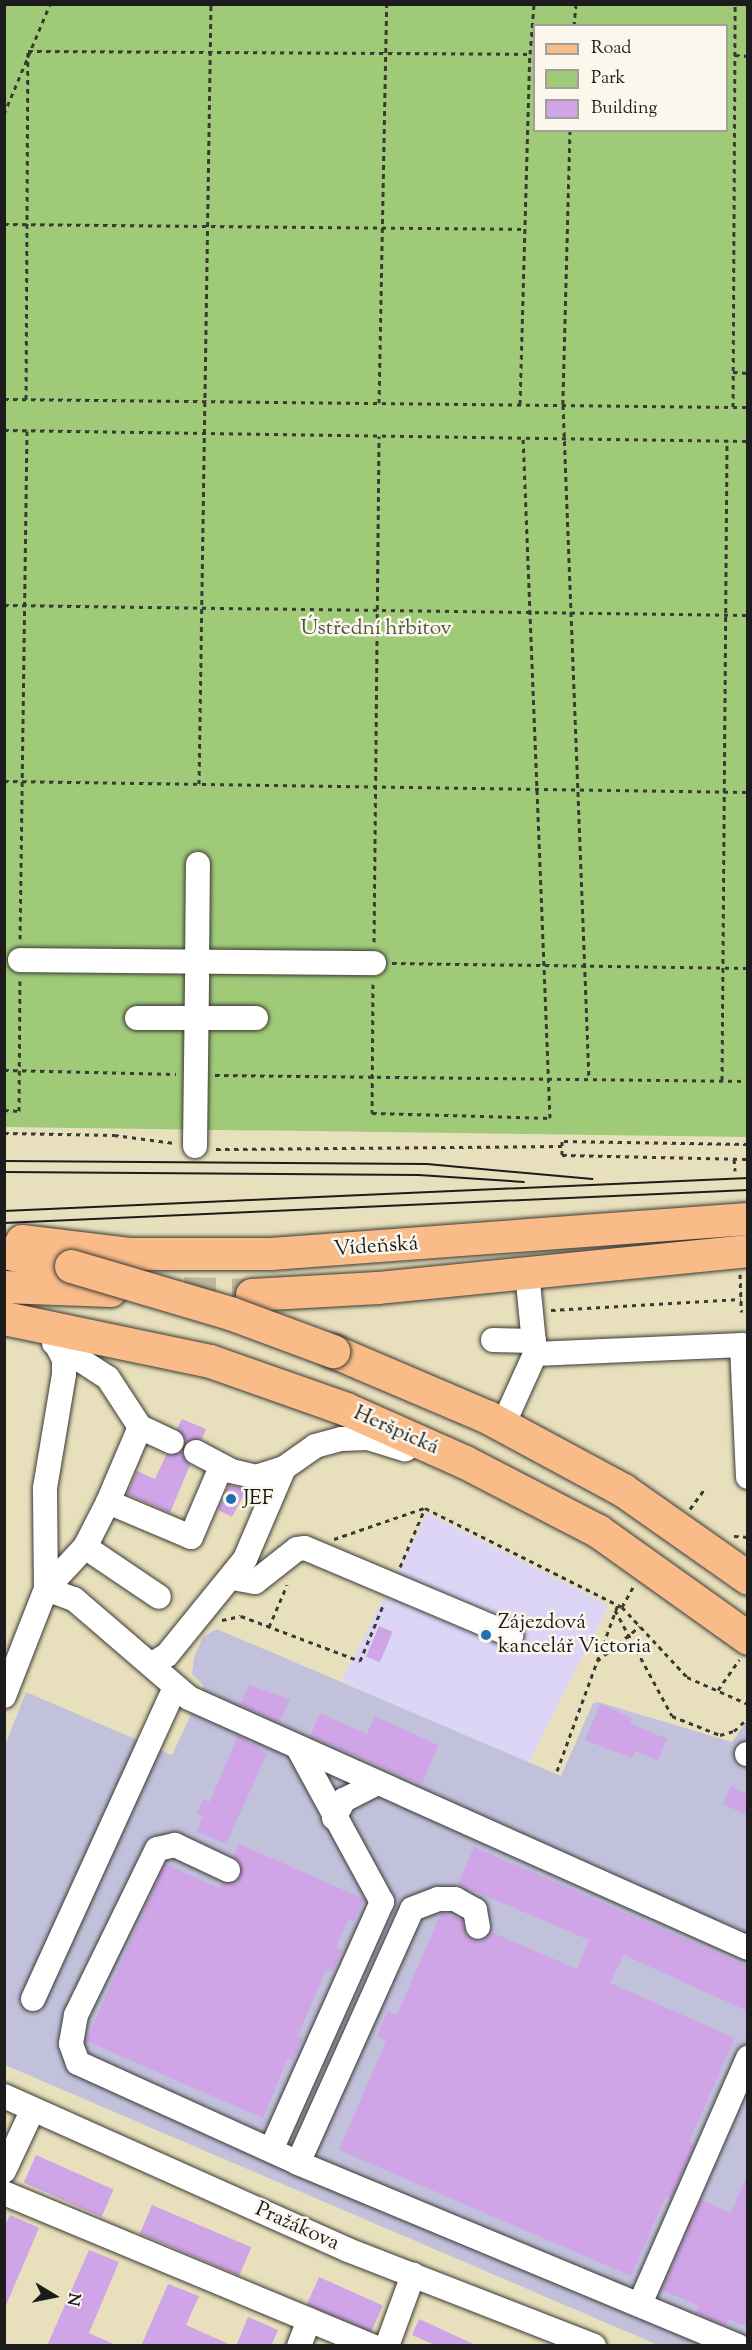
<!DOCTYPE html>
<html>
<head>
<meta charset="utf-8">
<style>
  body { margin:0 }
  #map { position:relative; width:752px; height:2350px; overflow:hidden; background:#e8e0bc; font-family:"Sorts Mill Goudy",serif }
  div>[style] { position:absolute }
  .built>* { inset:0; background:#ddd5f6; transform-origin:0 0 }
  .industrial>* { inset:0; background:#c2c1dc }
  .green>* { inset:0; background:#9fcb78 }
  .building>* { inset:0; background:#cfa5e7; transform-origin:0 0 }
  .major-tunnel>* { height:32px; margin-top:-16px; transform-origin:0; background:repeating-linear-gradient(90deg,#bfb99c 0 32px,transparent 0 48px) }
  .path>* { height:3px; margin-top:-1.5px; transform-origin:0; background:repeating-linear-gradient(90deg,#3b3934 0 4.5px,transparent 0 9px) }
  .roads { filter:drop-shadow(0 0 2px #3b3934) drop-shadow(0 0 2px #3b3934) }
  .minor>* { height:24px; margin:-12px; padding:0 12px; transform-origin:12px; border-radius:12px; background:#fff }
  .major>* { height:32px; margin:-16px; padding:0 16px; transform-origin:16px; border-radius:16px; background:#f9bc89 }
  .highway>* { height:33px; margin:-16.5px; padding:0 16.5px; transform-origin:16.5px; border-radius:16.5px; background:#f9bc89 }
  .tram>* { height:1.5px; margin:-0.75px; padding:0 0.75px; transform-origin:0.75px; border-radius:0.75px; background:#1c1c1c }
  .bridges { filter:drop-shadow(0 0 2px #3b3934) drop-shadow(0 0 2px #3b3934) }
  .highway-bridge>* { height:33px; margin:-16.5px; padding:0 16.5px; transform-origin:16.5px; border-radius:16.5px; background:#f9bc89 }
  .dots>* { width:16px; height:16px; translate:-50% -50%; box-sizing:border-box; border:3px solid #fbf7ec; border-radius:50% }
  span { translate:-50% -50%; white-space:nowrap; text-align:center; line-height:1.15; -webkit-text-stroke:5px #fbf7ec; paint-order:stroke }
  .park-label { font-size:21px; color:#4a593c }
  .street-label { font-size:21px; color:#1c1c1c }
  .poi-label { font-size:21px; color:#1c1c1c }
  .left { translate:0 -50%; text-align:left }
  .frame { position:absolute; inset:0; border:6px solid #1c1c1c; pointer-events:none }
  .legend { position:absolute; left:533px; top:24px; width:195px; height:108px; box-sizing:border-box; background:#fbf7ec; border:2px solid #a29f99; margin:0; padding:8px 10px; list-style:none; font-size:18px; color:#1c1c1c }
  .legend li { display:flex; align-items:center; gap:12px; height:30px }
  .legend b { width:30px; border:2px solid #a29f99 }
  .north { position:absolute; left:24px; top:2266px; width:60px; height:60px; -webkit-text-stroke:4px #fbf7ec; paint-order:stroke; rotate:100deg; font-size:16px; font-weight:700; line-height:24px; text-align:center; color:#1c1c1c }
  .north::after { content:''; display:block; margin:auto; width:21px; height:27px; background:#1c1c1c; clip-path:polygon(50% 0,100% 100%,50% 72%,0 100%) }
</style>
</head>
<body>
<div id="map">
  <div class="built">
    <div style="left:427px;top:1513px;width:204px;height:188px;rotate:27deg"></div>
  </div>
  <div class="industrial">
    <div style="clip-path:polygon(217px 1629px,561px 1776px,593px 1703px,598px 1702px,732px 1742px,747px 1721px,747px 2345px,658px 2345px,5px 2065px,4px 1748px,26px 1692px,172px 1755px,204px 1686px,192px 1674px,194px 1657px,203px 1637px)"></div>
  </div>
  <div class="green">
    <div style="clip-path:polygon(evenodd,5px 5px,747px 5px,747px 1137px,5px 1127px,5px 5px,534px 26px,726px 26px,726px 130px,534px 130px,534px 26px)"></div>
  </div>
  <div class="building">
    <div style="clip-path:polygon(182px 1419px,206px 1429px,202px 1439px,186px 1442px,177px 1429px)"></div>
    <div style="clip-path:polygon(182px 1452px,190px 1465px,170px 1513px,127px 1494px,137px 1471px,155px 1479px,166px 1455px)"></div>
    <div style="clip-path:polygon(229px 1485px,247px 1489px,232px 1517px,218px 1510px)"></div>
    <div style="left:379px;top:1626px;width:15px;height:33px;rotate:23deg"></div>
    <div style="clip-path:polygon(249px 1685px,290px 1699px,279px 1722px,240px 1705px)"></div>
    <div style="clip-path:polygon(600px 1704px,632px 1718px,630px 1723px,667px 1739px,658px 1760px,635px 1751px,632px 1758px,585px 1740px)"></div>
    <div style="clip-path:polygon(320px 1713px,367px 1734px,375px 1716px,438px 1745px,422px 1784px,310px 1736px)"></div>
    <div style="clip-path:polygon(238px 1735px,267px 1754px,226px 1844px,197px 1831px,203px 1816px,197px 1813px,203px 1799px,210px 1802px)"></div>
    <div style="clip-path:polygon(731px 1786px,747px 1794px,747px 1815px,723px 1804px)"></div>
    <div style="clip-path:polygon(239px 1844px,364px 1899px,354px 1921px,349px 1919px,336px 1947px,342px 1950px,332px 1972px,326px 1970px,298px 2036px,303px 2038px,293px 2060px,288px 2058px,263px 2118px,86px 2041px,165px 1864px,220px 1888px,222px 1883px,236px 1882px,241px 1876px,240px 1862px,233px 1857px)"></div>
    <div style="clip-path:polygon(474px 1847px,747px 1966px,747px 2011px,624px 1955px,610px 1983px,735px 2038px,689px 2142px,695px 2144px,671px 2198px,666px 2196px,631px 2276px,339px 2150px,386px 2041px,377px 2036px,388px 2011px,397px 2015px,441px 1913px,462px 1920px,467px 1936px,473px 1940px,481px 1941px,491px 1932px,577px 1969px,589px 1940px,458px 1884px)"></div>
    <div style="left:36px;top:2155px;width:85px;height:30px;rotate:24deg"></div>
    <div style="clip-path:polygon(747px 2174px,747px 2327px,729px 2319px,726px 2325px,695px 2313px,699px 2306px,662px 2290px,701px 2200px,731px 2213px)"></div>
    <div style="left:152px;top:2205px;width:108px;height:31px;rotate:23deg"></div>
    <div style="clip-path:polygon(10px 2215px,39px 2228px,4px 2310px,4px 2227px)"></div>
    <div style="clip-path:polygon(89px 2250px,119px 2262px,89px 2333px,118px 2346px,47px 2346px)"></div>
    <div style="left:319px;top:2277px;width:70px;height:30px;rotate:24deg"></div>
    <div style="clip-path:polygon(168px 2284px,199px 2296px,186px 2325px,233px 2346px,141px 2346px)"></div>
    <div style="clip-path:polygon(248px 2317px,278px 2330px,271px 2346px,236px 2346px)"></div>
    <div style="clip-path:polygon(419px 2319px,478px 2346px,437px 2346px,412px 2335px)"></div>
  </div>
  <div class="major-tunnel">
    <div style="left:184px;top:1293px;width:68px;rotate:1.7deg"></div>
  </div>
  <div class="path">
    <div style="left:574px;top:26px;width:22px;rotate:-85deg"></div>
    <div style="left:735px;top:55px;width:13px;rotate:4deg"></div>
    <div style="left:4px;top:114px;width:119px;rotate:-67.3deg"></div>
    <div style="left:570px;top:130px;width:275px;rotate:91.5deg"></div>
    <div style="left:563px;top:405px;width:675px;rotate:87.79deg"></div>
    <div style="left:4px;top:224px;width:521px;rotate:0.55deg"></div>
    <div style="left:733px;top:372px;width:15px;rotate:4deg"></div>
    <div style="left:4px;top:399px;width:729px;rotate:0.63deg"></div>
    <div style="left:733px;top:407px;width:403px;rotate:-89.7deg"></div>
    <div style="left:26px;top:399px;width:348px;rotate:-89.7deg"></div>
    <div style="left:28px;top:51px;width:502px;rotate:0.34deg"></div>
    <div style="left:379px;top:403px;width:399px;rotate:-88.9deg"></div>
    <div style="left:520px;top:404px;width:350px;rotate:-88.4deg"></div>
    <div style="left:530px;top:54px;width:50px;rotate:-85.4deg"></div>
    <div style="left:733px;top:407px;width:15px"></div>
    <div style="left:4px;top:430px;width:744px;rotate:0.85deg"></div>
    <div style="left:4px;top:605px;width:744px;rotate:0.77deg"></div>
    <div style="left:4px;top:781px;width:744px;rotate:0.85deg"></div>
    <div style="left:199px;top:784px;width:780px;rotate:-89.12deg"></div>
    <div style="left:20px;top:939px;width:508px;rotate:-89.21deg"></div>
    <div style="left:374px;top:942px;width:506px;rotate:-89.43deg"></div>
    <div style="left:392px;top:963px;width:356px;rotate:0.8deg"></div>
    <div style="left:373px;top:984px;width:129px;rotate:90.4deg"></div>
    <div style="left:372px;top:1113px;width:178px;rotate:1.6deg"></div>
    <div style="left:550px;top:1118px;width:681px;rotate:-92.27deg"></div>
    <div style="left:4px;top:1070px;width:172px;rotate:1.3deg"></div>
    <div style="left:215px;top:1075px;width:533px;rotate:0.64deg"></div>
    <div style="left:722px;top:1080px;width:640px;rotate:-89.55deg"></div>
    <div style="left:4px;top:1110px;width:15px;rotate:4deg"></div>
    <div style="left:19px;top:1111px;width:130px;rotate:-89.6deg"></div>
    <div style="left:4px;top:1133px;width:110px;rotate:1deg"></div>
    <div style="left:114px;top:1135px;width:61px;rotate:7.6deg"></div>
    <div style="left:748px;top:1144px;width:186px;rotate:-179.1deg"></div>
    <div style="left:562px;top:1141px;width:14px;rotate:90deg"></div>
    <div style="left:562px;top:1155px;width:186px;rotate:1.2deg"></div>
    <div style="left:216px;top:1149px;width:346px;rotate:-0.5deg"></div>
    <div style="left:734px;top:1159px;width:12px;rotate:85deg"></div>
    <div style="left:740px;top:1274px;width:38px;rotate:88deg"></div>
    <div style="left:551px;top:1310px;width:190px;rotate:-3.3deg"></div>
    <div style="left:690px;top:1509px;width:27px;rotate:-54deg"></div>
    <div style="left:734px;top:1536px;width:14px;rotate:4deg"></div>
    <div style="left:334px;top:1539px;width:95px;rotate:-19deg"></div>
    <div style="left:400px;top:1567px;width:64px;rotate:-67deg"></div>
    <div style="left:425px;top:1508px;width:220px;rotate:26.7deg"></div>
    <div style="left:622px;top:1607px;width:96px;rotate:47.1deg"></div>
    <div style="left:687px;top:1677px;width:67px;rotate:23.9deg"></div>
    <div style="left:622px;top:1607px;width:23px;rotate:-61deg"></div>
    <div style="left:615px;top:1610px;width:120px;rotate:61.7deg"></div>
    <div style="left:672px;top:1716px;width:52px;rotate:21.6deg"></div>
    <div style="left:720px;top:1735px;width:15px;rotate:-16deg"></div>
    <div style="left:734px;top:1731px;width:19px;rotate:-43deg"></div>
    <div style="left:222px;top:1620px;width:19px;rotate:-12deg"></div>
    <div style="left:241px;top:1616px;width:127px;rotate:20.7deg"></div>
    <div style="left:360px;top:1661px;width:63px;rotate:-67.5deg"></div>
    <div style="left:269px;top:1627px;width:46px;rotate:-66.8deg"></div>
    <div style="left:597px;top:1661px;width:55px;rotate:-39.1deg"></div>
    <div style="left:718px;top:1690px;width:37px;rotate:-55deg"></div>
    <div style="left:557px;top:1771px;width:178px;rotate:-69.9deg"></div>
  </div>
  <div class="roads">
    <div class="minor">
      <div style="left:20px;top:960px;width:354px;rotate:0.5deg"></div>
      <div style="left:197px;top:969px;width:105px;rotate:-89.5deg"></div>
      <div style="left:137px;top:1018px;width:119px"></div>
      <div style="left:195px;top:1146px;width:170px;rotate:-89.3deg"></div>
      <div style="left:527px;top:1272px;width:82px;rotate:84.4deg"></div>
      <div style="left:493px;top:1340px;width:41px;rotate:1.4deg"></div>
      <div style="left:54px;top:1343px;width:64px;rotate:32.9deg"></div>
      <div style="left:108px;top:1378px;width:59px;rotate:56.9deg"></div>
      <div style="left:140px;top:1427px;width:35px;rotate:25deg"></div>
      <div style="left:503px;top:1425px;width:78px;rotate:-65.7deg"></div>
      <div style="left:535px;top:1354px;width:207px;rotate:-2.5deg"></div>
      <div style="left:742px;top:1345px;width:132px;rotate:87.4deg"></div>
      <div style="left:140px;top:1427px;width:82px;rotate:113.1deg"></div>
      <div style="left:108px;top:1502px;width:90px;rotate:22.9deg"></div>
      <div style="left:191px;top:1537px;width:76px;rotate:-66.8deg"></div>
      <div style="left:196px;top:1452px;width:40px;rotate:28deg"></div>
      <div style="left:231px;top:1471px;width:26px;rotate:13deg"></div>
      <div style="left:256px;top:1477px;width:29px;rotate:-18deg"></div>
      <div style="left:284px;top:1468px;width:38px;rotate:-35deg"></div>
      <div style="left:315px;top:1446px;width:27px;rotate:-15deg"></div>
      <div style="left:341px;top:1439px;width:27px;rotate:-2deg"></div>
      <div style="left:368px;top:1438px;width:39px;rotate:17deg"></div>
      <div style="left:85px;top:1547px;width:89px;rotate:34deg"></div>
      <div style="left:232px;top:1578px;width:23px;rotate:10deg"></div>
      <div style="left:255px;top:1582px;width:53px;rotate:-38.2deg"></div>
      <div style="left:297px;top:1549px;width:8px;rotate:-7deg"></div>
      <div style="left:305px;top:1548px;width:224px;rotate:22.9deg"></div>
      <div style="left:46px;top:1589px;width:30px;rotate:20deg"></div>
      <div style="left:74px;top:1599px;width:152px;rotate:40.7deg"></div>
      <div style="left:189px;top:1698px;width:612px;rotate:24.1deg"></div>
      <div style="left:46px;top:1589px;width:57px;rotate:-47.1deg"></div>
      <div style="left:85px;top:1547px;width:51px;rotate:-62.9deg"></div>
      <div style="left:152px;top:1664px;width:17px;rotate:-31deg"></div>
      <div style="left:167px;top:1655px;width:124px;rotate:-50.9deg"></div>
      <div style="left:245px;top:1559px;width:99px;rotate:-66.8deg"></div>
      <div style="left:4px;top:1696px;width:115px;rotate:-68.6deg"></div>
      <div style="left:46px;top:1589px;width:101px;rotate:-90.6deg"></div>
      <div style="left:45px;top:1488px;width:116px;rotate:-80.5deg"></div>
      <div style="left:64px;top:1374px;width:15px;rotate:-90deg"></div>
      <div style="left:64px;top:1359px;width:17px;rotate:-118deg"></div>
      <div style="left:747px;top:1754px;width:1px"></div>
      <div style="left:334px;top:1818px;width:21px;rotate:-61deg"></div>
      <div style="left:344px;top:1800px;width:35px;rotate:-27deg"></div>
      <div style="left:228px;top:1870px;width:59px;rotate:-154.7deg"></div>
      <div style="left:175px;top:1845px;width:18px;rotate:167deg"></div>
      <div style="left:157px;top:1849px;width:185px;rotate:116deg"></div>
      <div style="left:76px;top:2015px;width:29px;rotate:100deg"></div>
      <div style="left:71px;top:2044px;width:20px;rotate:70deg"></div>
      <div style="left:78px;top:2063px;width:242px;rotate:24.4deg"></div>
      <div style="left:298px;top:2163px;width:477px;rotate:22.6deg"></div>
      <div style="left:33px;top:1999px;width:342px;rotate:-65.5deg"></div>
      <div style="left:4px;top:2096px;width:377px;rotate:24.1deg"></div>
      <div style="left:348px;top:2250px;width:264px;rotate:21.3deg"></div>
      <div style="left:271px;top:2150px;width:272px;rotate:-65.9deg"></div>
      <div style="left:382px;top:1902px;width:173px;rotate:-118.6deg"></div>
      <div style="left:298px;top:2163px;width:278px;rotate:-65.8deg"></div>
      <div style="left:412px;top:1909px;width:28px;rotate:-21deg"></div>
      <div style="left:438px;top:1899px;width:17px"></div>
      <div style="left:455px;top:1899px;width:23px;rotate:29deg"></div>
      <div style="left:475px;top:1910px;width:17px;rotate:80deg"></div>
      <div style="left:4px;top:2171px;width:68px;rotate:-64.9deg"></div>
      <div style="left:4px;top:2193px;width:398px;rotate:22.6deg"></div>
      <div style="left:640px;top:2304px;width:269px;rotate:-66.3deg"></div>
      <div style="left:299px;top:2346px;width:28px;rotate:-69deg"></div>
      <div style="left:387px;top:2346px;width:76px;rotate:-69.9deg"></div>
    </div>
    <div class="major">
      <div style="left:22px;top:1241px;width:110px;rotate:6.8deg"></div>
      <div style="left:131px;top:1254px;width:140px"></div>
      <div style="left:271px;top:1254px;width:478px;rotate:-4.2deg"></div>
      <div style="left:4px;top:1287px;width:107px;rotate:2.1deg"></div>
      <div style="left:252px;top:1295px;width:126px;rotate:-3.2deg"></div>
      <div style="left:378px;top:1288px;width:372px;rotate:-5.7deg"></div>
    </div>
    <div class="highway">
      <div style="left:4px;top:1252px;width:68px;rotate:11.8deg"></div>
      <div style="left:4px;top:1318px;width:210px;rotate:11.8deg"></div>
      <div style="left:210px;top:1361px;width:144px;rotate:19.4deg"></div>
      <div style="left:346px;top:1409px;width:130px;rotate:24deg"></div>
      <div style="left:465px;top:1462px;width:150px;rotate:27.4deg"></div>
      <div style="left:598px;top:1531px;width:184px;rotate:35.5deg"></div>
      <div style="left:333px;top:1351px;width:168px;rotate:23.1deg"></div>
      <div style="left:488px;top:1417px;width:153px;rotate:28.4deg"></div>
      <div style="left:623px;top:1490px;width:153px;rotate:35.1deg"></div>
    </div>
  </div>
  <div class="tram">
    <div style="left:4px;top:1161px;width:423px;rotate:0.4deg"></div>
    <div style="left:427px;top:1164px;width:166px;rotate:5.2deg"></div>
    <div style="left:4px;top:1172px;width:415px;rotate:0.4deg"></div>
    <div style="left:419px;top:1175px;width:105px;rotate:3.8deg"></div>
    <div style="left:4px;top:1211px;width:745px;rotate:-2.54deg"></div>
    <div style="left:4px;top:1223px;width:745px;rotate:-2.54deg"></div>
  </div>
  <div class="bridges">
    <div class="highway-bridge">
      <div style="left:71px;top:1266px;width:166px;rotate:16.5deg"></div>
      <div style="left:230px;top:1313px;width:110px;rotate:20.3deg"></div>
    </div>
  </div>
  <div class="dots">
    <div style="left:231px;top:1499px;background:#1f6fb2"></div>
    <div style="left:486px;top:1635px;background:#1f6fb2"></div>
  </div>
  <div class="park-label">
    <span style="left:376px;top:629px">Ústřední hřbitov</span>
  </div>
  <div class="street-label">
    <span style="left:376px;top:1247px;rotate:-4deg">Vídeňská</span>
    <span style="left:396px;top:1431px;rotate:24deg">Heršpická</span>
    <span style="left:297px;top:2227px;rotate:24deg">Pražákova</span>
  </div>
  <div class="poi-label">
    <span class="left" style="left:243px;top:1499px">JEF</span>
    <span class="left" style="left:498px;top:1635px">Zájezdová<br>kancelář Victoria</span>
  </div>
  <div class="frame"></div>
  <ul class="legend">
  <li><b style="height:8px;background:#f9bc89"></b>Road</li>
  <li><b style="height:16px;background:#9fcb78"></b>Park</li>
  <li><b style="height:16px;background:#cfa5e7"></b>Building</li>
  </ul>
  <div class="north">N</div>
</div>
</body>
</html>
